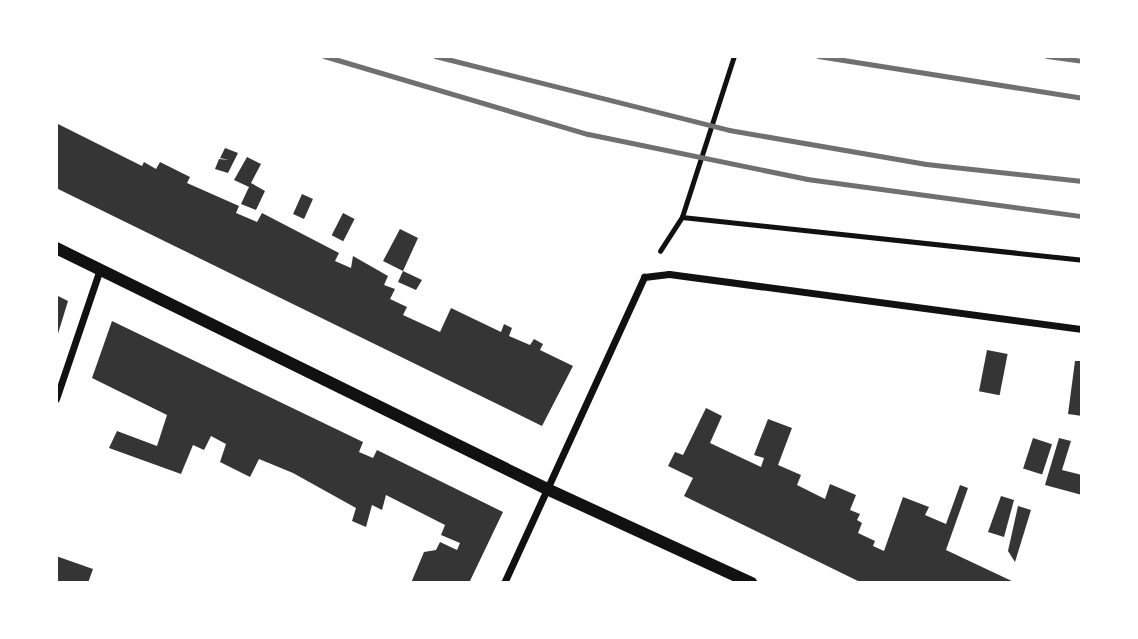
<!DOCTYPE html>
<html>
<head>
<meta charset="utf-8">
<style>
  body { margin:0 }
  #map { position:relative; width:1138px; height:639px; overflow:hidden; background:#fff; font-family:"Golos Text",sans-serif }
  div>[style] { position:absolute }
  .building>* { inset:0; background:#353535; transform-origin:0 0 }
  .path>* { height:4.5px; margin:-2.25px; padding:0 2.25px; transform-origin:2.25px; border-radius:2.25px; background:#111 }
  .minor>* { height:7px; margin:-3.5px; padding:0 3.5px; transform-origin:3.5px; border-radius:3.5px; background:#111 }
  .tertiary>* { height:12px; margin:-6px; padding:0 6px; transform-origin:6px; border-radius:6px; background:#111 }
  .rail>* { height:5px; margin:-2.5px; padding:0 2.5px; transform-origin:2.5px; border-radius:2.5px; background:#707070 }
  span { translate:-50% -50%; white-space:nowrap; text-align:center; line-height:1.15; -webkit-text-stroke:7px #fff; paint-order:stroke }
  .frame { position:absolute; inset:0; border:58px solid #fff; pointer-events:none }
</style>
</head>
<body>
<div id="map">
  <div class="building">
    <div style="clip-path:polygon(56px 123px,142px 166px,144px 162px,156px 169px,160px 162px,190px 177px,187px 183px,239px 206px,236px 213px,257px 222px,262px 213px,339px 253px,335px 261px,351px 268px,353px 256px,388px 276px,384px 285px,395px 289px,390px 299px,407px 307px,403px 315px,440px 332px,451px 308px,501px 332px,504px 324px,512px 328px,509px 336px,530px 345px,534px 339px,543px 344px,540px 350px,573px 366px,542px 426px,56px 188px)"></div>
    <div style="clip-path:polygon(225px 148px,238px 153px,228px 173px,215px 169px,219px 159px,229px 160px,220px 158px)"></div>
    <div style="clip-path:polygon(247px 157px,261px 164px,251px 183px,265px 191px,256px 210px,241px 204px,249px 187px,234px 180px)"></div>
    <div style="left:302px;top:194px;width:12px;height:22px;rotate:24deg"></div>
    <div style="left:343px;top:213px;width:13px;height:25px;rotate:27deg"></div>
    <div style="clip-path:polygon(400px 229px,418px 238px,403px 271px,422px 280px,416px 290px,398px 282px,403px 271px,383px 261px)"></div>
    <div style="clip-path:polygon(56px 295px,68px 301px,57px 337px,56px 337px)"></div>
    <div style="clip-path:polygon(112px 321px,363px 442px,359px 452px,373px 458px,377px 450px,503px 512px,469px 583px,411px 583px,424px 552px,436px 550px,440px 542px,457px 550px,460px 543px,441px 535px,445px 525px,386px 495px,382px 510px,372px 505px,366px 527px,352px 521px,356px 508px,293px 473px,259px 459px,250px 477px,220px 462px,226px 444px,211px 436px,204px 450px,193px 445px,181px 474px,109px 448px,117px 431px,157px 446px,167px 415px,92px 378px)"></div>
    <div style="left:987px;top:350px;width:21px;height:42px;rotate:11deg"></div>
    <div style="clip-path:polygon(1075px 361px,1082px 361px,1082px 416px,1068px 414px)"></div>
    <div style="clip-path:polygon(706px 408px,722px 416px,710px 443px,761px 467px,764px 458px,754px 455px,768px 419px,792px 428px,778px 465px,801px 475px,797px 485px,825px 499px,830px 484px,856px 495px,850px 510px,860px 514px,857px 520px,862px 523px,858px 533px,875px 541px,873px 546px,884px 551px,903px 497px,929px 507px,925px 515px,946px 524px,960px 485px,968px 488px,946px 550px,1016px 583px,862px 583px,684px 496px,693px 478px,668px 466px,675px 452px,683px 455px)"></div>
    <div style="left:1033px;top:438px;width:20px;height:32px;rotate:18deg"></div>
    <div style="clip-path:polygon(1059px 438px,1071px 441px,1062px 470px,1082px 475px,1082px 495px,1045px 485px)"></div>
    <div style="clip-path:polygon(1001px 496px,1014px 500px,1004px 537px,988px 532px)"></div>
    <div style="clip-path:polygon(1018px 506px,1031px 510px,1015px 562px,1008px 551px)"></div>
    <div style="clip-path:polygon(56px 556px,93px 569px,88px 583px,56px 583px)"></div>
  </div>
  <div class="path">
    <div style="left:682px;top:217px;width:402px;rotate:6.1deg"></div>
    <div style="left:660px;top:251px;width:40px;rotate:-57.1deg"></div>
    <div style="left:682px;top:217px;width:169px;rotate:-72.1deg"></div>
  </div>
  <div class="minor">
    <div style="left:56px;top:399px;width:137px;rotate:-71.3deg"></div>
    <div style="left:504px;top:583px;width:337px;rotate:-65.4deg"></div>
    <div style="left:644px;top:277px;width:25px;rotate:-7deg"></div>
    <div style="left:669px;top:274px;width:417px;rotate:7.6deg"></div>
  </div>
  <div class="tertiary">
    <div style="left:56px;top:248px;width:547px;rotate:26.14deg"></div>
    <div style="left:547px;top:489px;width:225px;rotate:24.7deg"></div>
  </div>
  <div class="rail">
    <div style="left:324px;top:56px;width:275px;rotate:16.5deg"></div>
    <div style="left:588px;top:134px;width:224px;rotate:11.6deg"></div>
    <div style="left:807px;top:179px;width:277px;rotate:7.7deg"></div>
    <div style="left:435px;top:56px;width:303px;rotate:14.1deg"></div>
    <div style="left:729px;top:130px;width:200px;rotate:9.8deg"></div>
    <div style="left:926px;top:164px;width:157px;rotate:6.2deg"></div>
    <div style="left:818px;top:56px;width:267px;rotate:9deg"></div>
    <div style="left:1047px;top:56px;width:35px;rotate:8deg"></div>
  </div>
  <div class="frame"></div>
</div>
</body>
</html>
